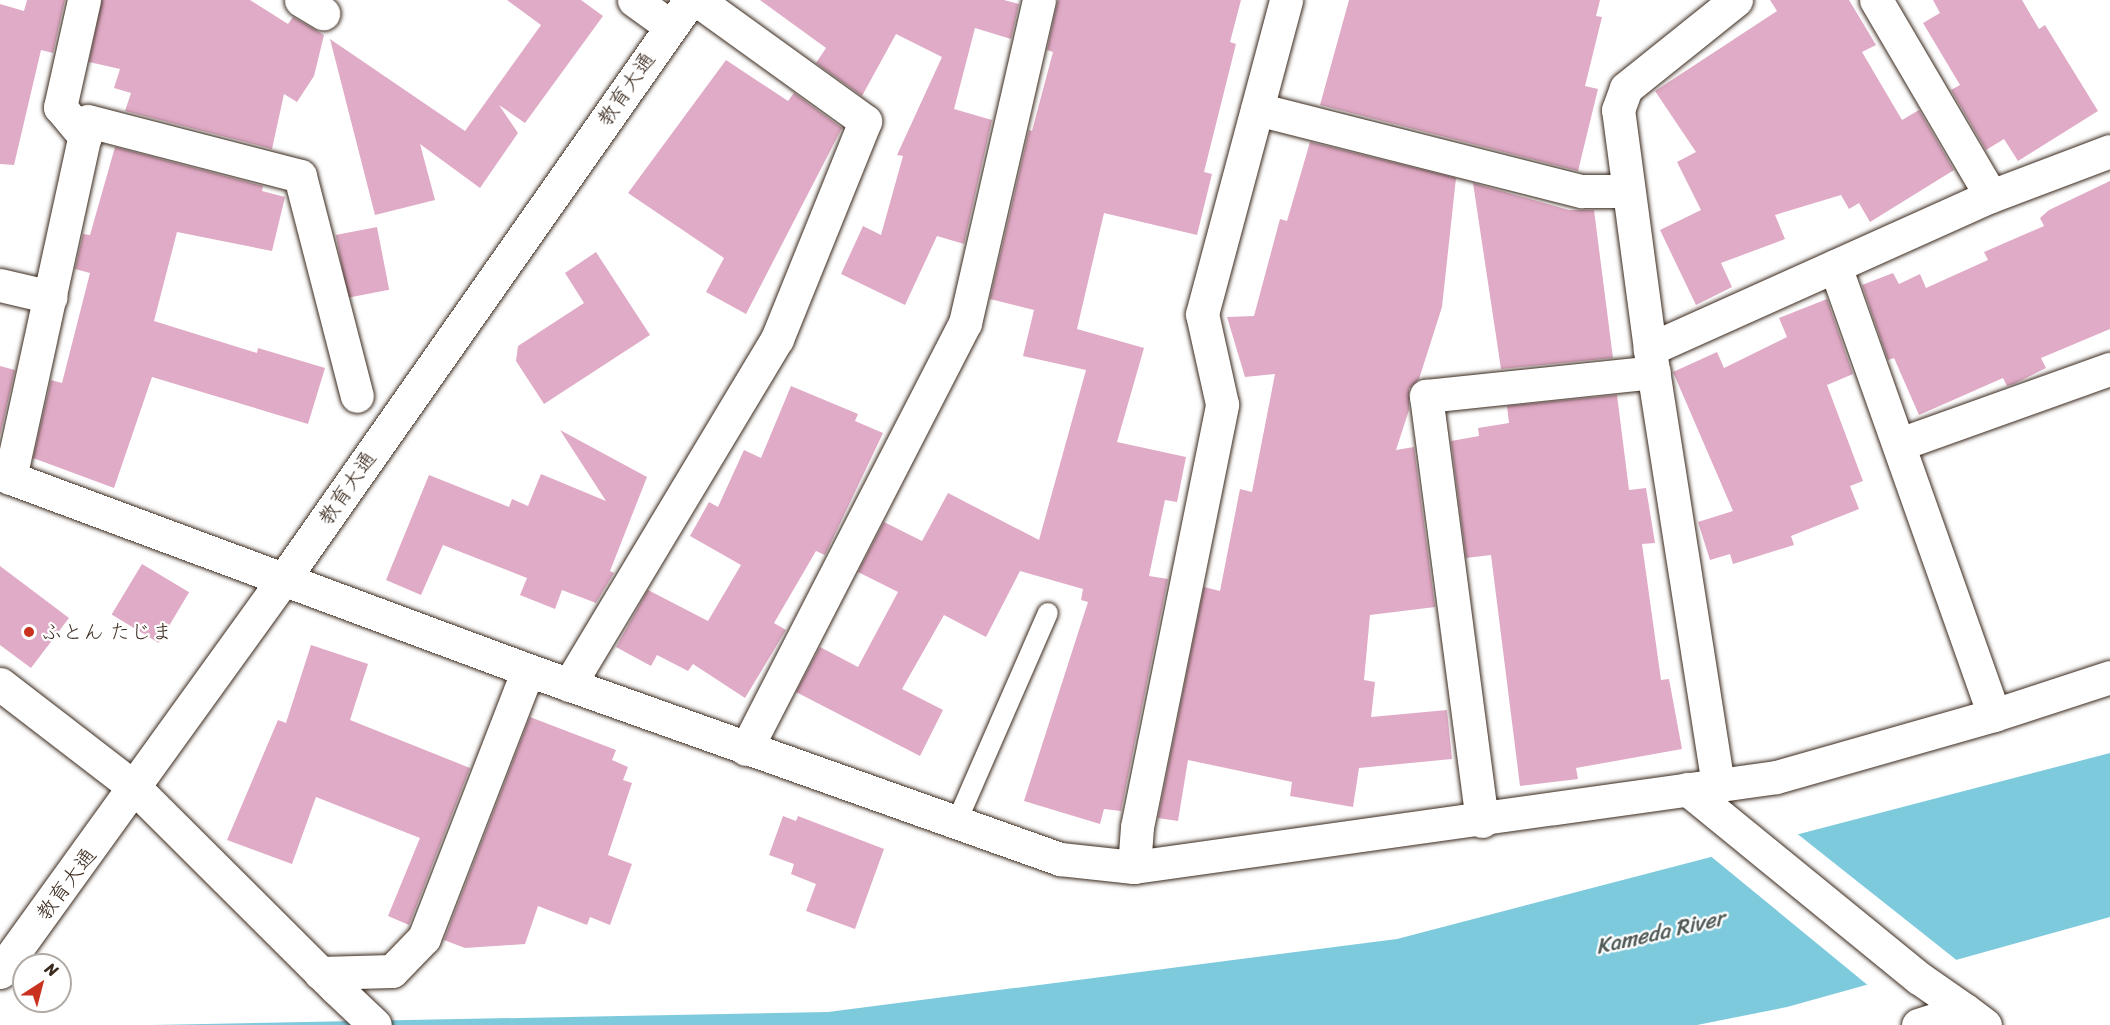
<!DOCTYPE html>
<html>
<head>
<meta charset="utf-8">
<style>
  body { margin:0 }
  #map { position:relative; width:2110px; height:1025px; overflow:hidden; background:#fff; font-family:Sriracha,"Klee One",sans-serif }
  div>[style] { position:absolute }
  .water>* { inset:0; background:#7ecadd }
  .pier>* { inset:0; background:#fff }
  .building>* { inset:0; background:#e0abc6; transform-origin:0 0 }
  .roads { filter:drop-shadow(0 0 2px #3b2a1e) drop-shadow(0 0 2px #3b2a1e) }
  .service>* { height:20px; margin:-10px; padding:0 10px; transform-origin:10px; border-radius:10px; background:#fff }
  .minor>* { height:33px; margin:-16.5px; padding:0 16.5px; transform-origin:16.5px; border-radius:16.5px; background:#fff }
  .tertiary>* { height:33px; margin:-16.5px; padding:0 16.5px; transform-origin:16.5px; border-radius:16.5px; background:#fff }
  .dots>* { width:16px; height:16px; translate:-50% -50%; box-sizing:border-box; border:3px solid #fff; border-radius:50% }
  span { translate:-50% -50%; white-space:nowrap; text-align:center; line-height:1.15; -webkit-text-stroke:4.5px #fff; paint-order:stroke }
  .street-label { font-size:21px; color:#3b2a1e }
  .poi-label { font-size:21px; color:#3b2a1e }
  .left { translate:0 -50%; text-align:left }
  .water-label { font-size:22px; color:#4f5a57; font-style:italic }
  .north { position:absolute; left:12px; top:953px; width:60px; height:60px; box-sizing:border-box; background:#fff; border:2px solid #b1aaa5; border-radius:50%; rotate:36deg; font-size:16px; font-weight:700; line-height:24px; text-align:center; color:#3b2a1e }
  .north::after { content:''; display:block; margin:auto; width:21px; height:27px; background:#c8321e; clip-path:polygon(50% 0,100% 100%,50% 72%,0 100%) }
</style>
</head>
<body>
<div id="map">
  <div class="water">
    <div style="clip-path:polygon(2110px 753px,2110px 917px,1787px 1007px,1697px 1025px,153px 1025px,828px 1012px,1397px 939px)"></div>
  </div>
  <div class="pier">
    <div style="clip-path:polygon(1795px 832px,1959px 962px,1870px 987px,1708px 854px)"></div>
  </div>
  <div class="building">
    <div style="clip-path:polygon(27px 0,65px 0,53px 53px,41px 50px,14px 165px,0 164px,0 4px,24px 11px)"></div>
    <div style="clip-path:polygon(102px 0,250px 0,288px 24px,293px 17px,324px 35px,314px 76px,297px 102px,284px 94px,272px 149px,125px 111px,131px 93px,114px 88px,120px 69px,89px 62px)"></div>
    <div style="clip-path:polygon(507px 0,581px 0,603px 16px,525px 123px,499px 105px,518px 133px,480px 188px,420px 144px,435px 200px,375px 215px,330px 39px,465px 131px,541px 25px)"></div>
    <div style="clip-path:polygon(760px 0,1004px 0,1019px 4px,1011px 39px,975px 28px,954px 109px,992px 120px,964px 244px,937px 236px,905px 305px,841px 274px,863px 226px,881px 235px,903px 156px,897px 155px,942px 57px,896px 34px,862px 96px,816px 63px,826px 48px)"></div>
    <div style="clip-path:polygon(1058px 0,1241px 0,1230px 42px,1236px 44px,1204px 172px,1212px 174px,1197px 235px,1104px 213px,1077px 329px,1144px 348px,1117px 442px,1186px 457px,1177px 502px,1165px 500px,1149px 576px,1168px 579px,1121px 811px,1104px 809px,1100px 824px,1024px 801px,1088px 602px,1081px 600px,1083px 589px,1020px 571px,986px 637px,944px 615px,902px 689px,943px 710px,920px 756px,796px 692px,820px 647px,858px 667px,898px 592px,858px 572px,884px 522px,922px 541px,948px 493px,1039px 540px,1086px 370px,1023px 356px,1034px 310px,990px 299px,1029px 130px,1032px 131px,1053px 52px,1047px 50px)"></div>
    <div style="clip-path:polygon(1349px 0,1600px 0,1596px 16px,1602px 17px,1585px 86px,1598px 89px,1578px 171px,1320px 105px)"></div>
    <div style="clip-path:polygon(1770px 0,1849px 0,1876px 45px,1862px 52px,1902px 120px,1919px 110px,1954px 170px,1870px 222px,1859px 203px,1849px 209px,1841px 195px,1775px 215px,1785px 239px,1721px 263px,1732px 287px,1696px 305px,1660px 230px,1701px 210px,1677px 162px,1696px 152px,1655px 91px,1777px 11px)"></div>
    <div style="clip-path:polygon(1933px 0,2022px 0,2039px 29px,2045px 25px,2098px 111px,2018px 161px,2004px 139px,1986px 150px,1951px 90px,1960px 85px,1923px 23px,1940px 13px)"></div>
    <div style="clip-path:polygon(726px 60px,788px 101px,794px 93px,842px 128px,746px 314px,706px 292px,724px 258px,628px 193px)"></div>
    <div style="clip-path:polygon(1310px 142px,1456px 178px,1442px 307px,1419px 379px,1409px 389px,1409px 410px,1396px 450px,1414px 447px,1435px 607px,1370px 615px,1364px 680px,1375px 682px,1371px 717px,1447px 710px,1452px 759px,1359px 768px,1353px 807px,1290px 796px,1292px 782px,1188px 760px,1178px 821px,1158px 818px,1204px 587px,1220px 591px,1240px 489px,1252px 492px,1275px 374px,1245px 377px,1227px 317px,1254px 316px,1280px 219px,1287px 221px)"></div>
    <div style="clip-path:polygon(115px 147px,263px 186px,262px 191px,285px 197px,272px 251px,177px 232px,154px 321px,257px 353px,258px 348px,325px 368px,308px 424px,152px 377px,114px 488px,33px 458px,51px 380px,62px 383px,90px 273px,75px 269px,83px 234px,90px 235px)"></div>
    <div style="clip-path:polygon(2110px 181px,2110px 329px,2041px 358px,2046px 368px,2014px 384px,2007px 386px,2003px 378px,1919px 415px,1894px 358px,1888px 360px,1862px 285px,1893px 273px,1899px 284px,1920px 274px,1926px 288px,1988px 260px,1984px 252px,2044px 226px,2040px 218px,2049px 210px)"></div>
    <div style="clip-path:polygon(1473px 183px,1569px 210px,1594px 210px,1613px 358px,1501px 369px)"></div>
    <div style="left:377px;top:227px;width:64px;height:42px;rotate:79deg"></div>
    <div style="clip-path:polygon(596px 252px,650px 335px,544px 404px,516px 361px,518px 346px,584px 303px,565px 273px)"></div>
    <div style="clip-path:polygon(1827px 299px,1853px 374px,1827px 385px,1863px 481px,1850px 486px,1859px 509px,1791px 536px,1794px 545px,1733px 564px,1730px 554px,1710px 560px,1698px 522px,1733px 511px,1673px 372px,1717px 352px,1724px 368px,1787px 337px,1779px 318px)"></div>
    <div style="clip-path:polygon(0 366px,15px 370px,0 436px)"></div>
    <div style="clip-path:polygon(791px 386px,858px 414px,855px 421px,883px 433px,825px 555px,816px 551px,774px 623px,786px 630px,745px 698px,693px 664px,688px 671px,657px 655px,651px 666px,616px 647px,648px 590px,708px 621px,741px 565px,690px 536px,709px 502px,718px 507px,744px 450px,761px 458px)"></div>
    <div style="clip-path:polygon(1617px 395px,1629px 490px,1646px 488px,1655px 543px,1642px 544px,1661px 680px,1669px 679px,1682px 749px,1576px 768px,1578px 779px,1520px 786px,1491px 555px,1466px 558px,1451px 441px,1479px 436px,1478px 428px,1509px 423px,1507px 406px)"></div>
    <div style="clip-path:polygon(560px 430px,647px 477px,610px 571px,614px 573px,596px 603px,562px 590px,555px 609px,520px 595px,527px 578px,443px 545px,421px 595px,386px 580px,429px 475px,509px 507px,512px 499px,528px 506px,541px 474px,606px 501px)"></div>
    <div style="left:142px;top:564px;width:55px;height:59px;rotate:31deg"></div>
    <div style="clip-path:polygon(0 566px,69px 618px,31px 668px,0 645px)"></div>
    <div style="clip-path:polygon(311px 645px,368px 664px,350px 720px,470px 768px,409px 925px,388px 916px,420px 838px,316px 797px,292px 864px,227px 840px,278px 720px,286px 723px)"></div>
    <div style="clip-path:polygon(530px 717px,616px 750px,612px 760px,628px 767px,623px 780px,632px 783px,608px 855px,632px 864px,610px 925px,590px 917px,587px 925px,538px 906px,525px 944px,465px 948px,444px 940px)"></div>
    <div style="clip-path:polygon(783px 816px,796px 821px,798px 816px,884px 849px,855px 929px,806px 911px,816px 884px,791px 874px,794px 864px,769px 855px)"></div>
  </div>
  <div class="roads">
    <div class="service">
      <div style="left:957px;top:821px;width:227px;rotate:-66.4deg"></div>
    </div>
    <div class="minor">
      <div style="left:84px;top:0;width:110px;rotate:102.6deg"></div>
      <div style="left:60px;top:107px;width:39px;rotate:50deg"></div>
      <div style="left:301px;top:0;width:26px;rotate:31deg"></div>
      <div style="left:634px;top:0;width:44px;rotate:35.8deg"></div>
      <div style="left:1876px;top:0;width:227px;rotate:59.6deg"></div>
      <div style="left:1257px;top:109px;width:335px;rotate:14.2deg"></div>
      <div style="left:1582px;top:191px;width:45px"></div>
      <div style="left:1835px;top:266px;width:476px;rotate:70.5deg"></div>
      <div style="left:0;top:285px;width:52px;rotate:13.2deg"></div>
      <div style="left:1650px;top:349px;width:374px;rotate:-24.2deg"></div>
      <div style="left:1991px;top:196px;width:127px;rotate:-20.7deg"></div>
      <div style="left:1900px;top:444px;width:223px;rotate:-19.7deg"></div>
      <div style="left:0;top:474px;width:563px;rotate:20.37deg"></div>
      <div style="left:528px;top:670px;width:565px;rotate:19.56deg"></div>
      <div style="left:1060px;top:859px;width:74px;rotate:6.2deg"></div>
      <div style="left:1134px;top:867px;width:648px;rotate:-7.98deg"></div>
      <div style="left:1776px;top:777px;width:227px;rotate:-15.9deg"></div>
      <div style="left:1994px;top:715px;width:122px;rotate:-18.1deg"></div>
      <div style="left:10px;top:478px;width:365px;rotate:-77.7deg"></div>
      <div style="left:88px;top:121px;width:219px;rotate:14.5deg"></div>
      <div style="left:300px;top:176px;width:227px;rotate:75.5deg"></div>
      <div style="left:569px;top:685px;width:404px;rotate:-59deg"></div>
      <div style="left:777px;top:339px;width:235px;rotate:-68deg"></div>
      <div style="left:865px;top:121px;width:207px;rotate:-144.2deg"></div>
      <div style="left:746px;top:749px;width:479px;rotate:-62.8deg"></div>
      <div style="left:965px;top:323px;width:331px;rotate:-77.1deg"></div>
      <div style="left:1718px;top:785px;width:441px;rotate:-98.9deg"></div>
      <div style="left:1650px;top:349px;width:241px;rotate:-97.6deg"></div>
      <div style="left:1618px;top:110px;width:23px;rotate:-70deg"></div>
      <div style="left:1626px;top:88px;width:141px;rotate:-38.7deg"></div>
      <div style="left:1687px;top:789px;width:299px;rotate:39.2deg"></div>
      <div style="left:1919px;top:978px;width:56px;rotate:34.8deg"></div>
      <div style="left:1482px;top:821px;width:429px;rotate:-97.5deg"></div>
      <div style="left:1426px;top:396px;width:229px;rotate:-6deg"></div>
      <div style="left:1134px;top:867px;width:40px;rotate:-85.7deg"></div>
      <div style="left:1137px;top:827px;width:431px;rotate:-78.6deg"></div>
      <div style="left:1222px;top:404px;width:92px;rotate:-102.5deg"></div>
      <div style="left:1202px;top:314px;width:325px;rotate:-75deg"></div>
      <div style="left:320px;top:973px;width:72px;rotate:-1.6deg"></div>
      <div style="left:392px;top:971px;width:46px;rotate:-45.9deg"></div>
      <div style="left:424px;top:938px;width:287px;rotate:-68.8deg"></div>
      <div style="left:337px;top:989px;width:52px;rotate:43.5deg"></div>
      <div style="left:1918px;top:1025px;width:49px;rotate:-17.7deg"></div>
    </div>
    <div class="tertiary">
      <div style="left:0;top:684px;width:170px;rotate:37.6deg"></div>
      <div style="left:135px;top:788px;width:285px;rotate:44.9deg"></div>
      <div style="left:0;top:972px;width:483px;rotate:-54.2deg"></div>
      <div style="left:283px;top:580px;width:709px;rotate:-54.94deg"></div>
      <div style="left:1965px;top:1010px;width:25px;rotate:37deg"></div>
    </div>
  </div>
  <div class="dots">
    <div style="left:29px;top:632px;background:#c8321e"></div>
  </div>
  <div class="street-label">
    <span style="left:626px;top:89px;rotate:-55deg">教育大通</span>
    <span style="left:347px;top:488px;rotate:-55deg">教育大通</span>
    <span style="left:66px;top:884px;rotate:-53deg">教育大通</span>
  </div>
  <div class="poi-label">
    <span class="left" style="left:41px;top:632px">ふとん たじま</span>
  </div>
  <div class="water-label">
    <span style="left:1660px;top:932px;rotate:-13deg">Kameda River</span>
  </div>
  <div class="north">N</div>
</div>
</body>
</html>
